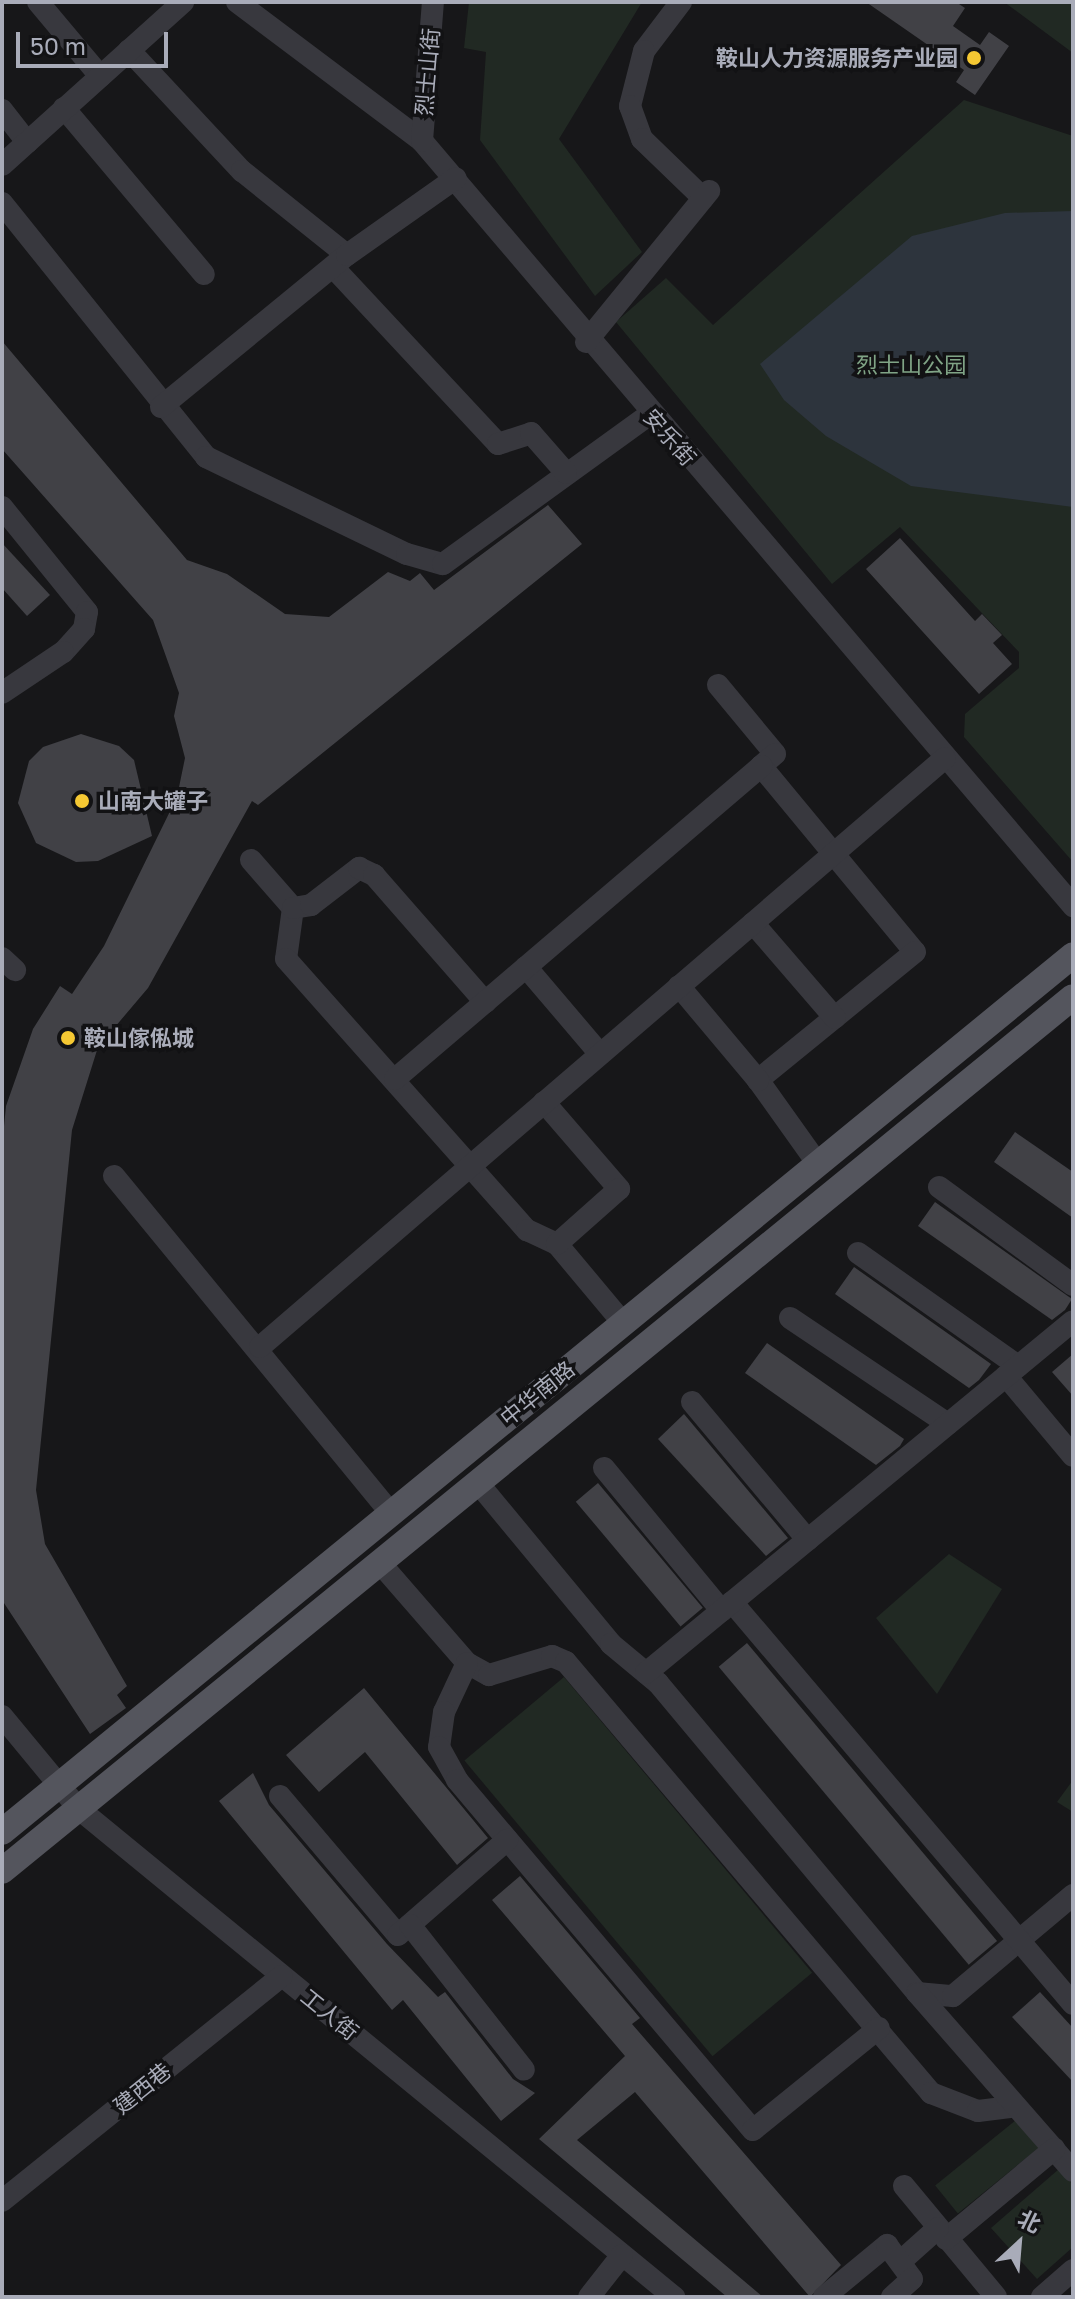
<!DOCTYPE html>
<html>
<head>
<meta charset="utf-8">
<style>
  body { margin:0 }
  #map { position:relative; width:1075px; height:2299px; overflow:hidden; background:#171719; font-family:"Golos Text","Noto Sans SC",sans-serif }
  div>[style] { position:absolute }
  .green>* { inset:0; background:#212923; transform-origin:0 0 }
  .water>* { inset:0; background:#2d343d }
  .building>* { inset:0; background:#414146; transform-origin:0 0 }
  .minor>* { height:22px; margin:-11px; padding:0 11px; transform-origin:11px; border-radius:11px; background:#38383e }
  .major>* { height:26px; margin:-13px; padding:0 13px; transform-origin:13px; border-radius:13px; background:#54555d }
  .dots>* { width:22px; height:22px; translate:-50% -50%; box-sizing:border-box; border:4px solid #121214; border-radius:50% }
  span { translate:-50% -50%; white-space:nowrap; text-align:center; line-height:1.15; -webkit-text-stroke:7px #121214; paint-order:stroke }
  .poi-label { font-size:22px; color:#a9acb9; font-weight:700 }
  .right { translate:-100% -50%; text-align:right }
  .left { translate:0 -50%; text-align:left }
  .street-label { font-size:22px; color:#a9acb9 }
  .park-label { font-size:22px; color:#80a486 }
  .frame { position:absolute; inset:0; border:4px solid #a9acb9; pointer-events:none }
  .north { position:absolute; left:979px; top:2203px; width:80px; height:80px; -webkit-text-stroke:6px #121214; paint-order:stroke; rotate:26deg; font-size:22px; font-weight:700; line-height:32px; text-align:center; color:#a9acb9 }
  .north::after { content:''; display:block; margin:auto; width:28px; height:36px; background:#a9acb9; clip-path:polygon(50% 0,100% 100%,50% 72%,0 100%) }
  .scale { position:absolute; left:16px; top:32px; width:152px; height:36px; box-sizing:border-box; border:4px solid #a9acb9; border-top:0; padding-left:10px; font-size:24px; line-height:28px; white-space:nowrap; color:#a9acb9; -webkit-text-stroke:6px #121214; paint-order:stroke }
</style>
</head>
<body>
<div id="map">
  <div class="green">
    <div style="clip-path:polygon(469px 2px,642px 2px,559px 139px,642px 252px,595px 296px,480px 140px,486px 52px,464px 48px)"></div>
    <div style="clip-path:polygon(1004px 2px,1073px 2px,1073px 53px)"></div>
    <div style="clip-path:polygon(964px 100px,1073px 136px,1073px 862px,964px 737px,965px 714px,1019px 668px,1019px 652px,900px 527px,832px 584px,616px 322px,666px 278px,713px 325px)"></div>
    <div style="clip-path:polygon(949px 1554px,1002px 1589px,937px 1694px,876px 1618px)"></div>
    <div style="left:564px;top:1677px;width:386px;height:130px;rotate:50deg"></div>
    <div style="clip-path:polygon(1073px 1780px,1073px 1812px,1057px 1802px)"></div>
    <div style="left:1016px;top:2120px;width:36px;height:104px;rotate:51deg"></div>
    <div style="clip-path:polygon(1059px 2169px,1073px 2185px,1073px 2247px,1037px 2279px,991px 2228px)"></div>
  </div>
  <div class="water">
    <div style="clip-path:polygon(1073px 211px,1073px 507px,911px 486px,826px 436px,784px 400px,760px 364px,912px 236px,1005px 213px)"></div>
  </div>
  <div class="building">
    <div style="clip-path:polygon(866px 2px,956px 2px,965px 8px,953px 26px,980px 45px,989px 32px,1009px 46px,975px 95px,956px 82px,964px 70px)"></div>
    <div style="clip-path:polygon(2px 341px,187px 560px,227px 574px,285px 614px,329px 617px,388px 572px,410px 581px,420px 573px,434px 590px,548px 505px,582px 544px,258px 805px,252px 801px,148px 988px,98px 1047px,72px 1130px,36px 1490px,45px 1544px,127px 1686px,117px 1695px,126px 1708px,90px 1734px,2px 1600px,2px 1146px,6px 1106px,33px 1029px,60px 986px,72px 994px,104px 946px,177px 797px,185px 758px,174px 716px,179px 693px,153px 620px,2px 449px)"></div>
    <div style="clip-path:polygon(900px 538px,975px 621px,982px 614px,1002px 635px,993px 643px,1012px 664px,979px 694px,866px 569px)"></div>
    <div style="clip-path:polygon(2px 543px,50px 595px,27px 616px,2px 588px)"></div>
    <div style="clip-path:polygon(81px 734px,119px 746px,134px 760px,152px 836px,98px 861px,76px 862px,36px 843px,18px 803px,29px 761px,43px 747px)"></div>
    <div style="clip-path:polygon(1015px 1132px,1073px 1172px,1073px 1218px,994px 1162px)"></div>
    <div style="clip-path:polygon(935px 1202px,1072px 1299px,1065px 1310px,1052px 1320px,918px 1226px)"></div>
    <div style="clip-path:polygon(854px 1267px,991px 1364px,979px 1380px,969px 1388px,835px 1294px)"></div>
    <div style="clip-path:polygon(767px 1343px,904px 1439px,900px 1446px,876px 1465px,745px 1373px)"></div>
    <div style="clip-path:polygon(1073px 1354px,1073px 1396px,1052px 1372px)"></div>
    <div style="clip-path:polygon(684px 1414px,788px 1538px,766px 1556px,658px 1439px)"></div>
    <div style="left:598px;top:1483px;width:163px;height:29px;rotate:50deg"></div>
    <div style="left:747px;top:1643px;width:389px;height:37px;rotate:50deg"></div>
    <div style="clip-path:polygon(364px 1688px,488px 1838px,457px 1865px,365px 1752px,319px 1792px,286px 1755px)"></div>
    <div style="clip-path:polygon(253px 1773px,269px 1805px,387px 1944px,438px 1997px,445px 1992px,513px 2079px,535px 2093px,501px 2121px,403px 2000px,392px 2010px,219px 1801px)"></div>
    <div style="clip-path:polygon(520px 1876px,640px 2018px,632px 2024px,841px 2265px,810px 2297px,635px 2092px,577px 2140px,763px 2297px,727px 2297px,539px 2139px,625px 2056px,492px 1900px)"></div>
    <div style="clip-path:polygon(1040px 1992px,1073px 2028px,1073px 2082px,1012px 2017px)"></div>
  </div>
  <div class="minor">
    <div style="left:38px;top:2px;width:97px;rotate:50deg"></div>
    <div style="left:237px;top:2px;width:231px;rotate:36.9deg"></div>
    <div style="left:422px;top:141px;width:1005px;rotate:49.6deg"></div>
    <div style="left:681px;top:2px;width:61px;rotate:127.1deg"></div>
    <div style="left:644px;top:51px;width:57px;rotate:104.3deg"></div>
    <div style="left:630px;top:106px;width:35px;rotate:70deg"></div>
    <div style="left:642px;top:139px;width:85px;rotate:44deg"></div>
    <div style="left:129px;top:50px;width:166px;rotate:47deg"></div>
    <div style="left:242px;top:171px;width:134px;rotate:38.7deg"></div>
    <div style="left:64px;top:108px;width:217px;rotate:49.9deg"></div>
    <div style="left:2px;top:110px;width:41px;rotate:52deg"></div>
    <div style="left:422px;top:141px;width:139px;rotate:-85.5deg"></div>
    <div style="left:2px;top:165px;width:244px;rotate:-42deg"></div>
    <div style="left:2px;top:203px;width:326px;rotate:51.2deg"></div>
    <div style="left:206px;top:457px;width:223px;rotate:25.8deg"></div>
    <div style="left:407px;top:554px;width:37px;rotate:16deg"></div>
    <div style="left:443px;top:564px;width:256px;rotate:-35.9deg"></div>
    <div style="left:333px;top:267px;width:242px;rotate:47deg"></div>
    <div style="left:498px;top:444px;width:35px;rotate:-18deg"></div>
    <div style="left:531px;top:433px;width:53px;rotate:48.8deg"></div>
    <div style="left:586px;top:342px;width:195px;rotate:-50.8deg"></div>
    <div style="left:161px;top:407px;width:240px;rotate:-39.3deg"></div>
    <div style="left:347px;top:255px;width:133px;rotate:-35.2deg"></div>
    <div style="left:2px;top:507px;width:135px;rotate:51deg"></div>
    <div style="left:87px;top:612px;width:17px;rotate:100deg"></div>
    <div style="left:84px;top:629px;width:31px;rotate:132deg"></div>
    <div style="left:63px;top:652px;width:73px;rotate:146.1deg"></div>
    <div style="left:718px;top:685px;width:89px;rotate:50.4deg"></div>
    <div style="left:775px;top:754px;width:18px;rotate:139deg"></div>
    <div style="left:761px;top:766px;width:241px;rotate:50.4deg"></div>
    <div style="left:915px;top:952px;width:203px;rotate:140.8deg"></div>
    <div style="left:758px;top:1080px;width:103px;rotate:54.5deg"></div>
    <div style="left:251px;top:860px;width:64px;rotate:48.8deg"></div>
    <div style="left:293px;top:908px;width:51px;rotate:97.8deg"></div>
    <div style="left:286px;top:959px;width:363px;rotate:48.4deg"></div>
    <div style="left:527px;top:1230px;width:33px;rotate:25deg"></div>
    <div style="left:557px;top:1244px;width:103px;rotate:50.1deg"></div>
    <div style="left:293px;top:908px;width:18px;rotate:-9deg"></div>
    <div style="left:311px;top:905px;width:61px;rotate:-37.6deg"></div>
    <div style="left:359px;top:868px;width:17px;rotate:25deg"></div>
    <div style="left:374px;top:875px;width:169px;rotate:48.8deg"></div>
    <div style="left:753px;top:923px;width:125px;rotate:49.2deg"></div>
    <div style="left:2px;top:958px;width:18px;rotate:43deg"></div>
    <div style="left:526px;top:967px;width:114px;rotate:49.6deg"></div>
    <div style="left:679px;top:986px;width:123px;rotate:50deg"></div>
    <div style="left:395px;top:1079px;width:482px;rotate:-40.5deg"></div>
    <div style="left:544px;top:1102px;width:115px;rotate:49.2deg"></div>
    <div style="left:619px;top:1189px;width:83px;rotate:138.4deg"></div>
    <div style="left:114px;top:1176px;width:436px;rotate:50.6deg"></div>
    <div style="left:939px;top:1187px;width:166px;rotate:36.2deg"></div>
    <div style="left:858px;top:1253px;width:196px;rotate:35.2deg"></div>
    <div style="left:790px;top:1318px;width:190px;rotate:33.9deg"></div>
    <div style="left:260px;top:1347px;width:903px;rotate:-40.69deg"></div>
    <div style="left:1006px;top:1376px;width:104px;rotate:50.1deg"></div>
    <div style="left:692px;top:1402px;width:180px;rotate:50deg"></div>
    <div style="left:604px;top:1468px;width:185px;rotate:50.5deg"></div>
    <div style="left:478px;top:1483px;width:209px;rotate:50.4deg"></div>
    <div style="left:611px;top:1644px;width:61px;rotate:39.7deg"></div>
    <div style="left:658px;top:1683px;width:404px;rotate:50.1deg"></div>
    <div style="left:917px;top:1993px;width:36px;rotate:5deg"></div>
    <div style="left:953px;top:1996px;width:157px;rotate:-40.1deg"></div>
    <div style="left:380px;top:1563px;width:133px;rotate:49deg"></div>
    <div style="left:467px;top:1663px;width:25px;rotate:29deg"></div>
    <div style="left:489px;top:1675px;width:66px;rotate:-16.8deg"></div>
    <div style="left:552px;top:1656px;width:15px;rotate:23deg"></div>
    <div style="left:566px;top:1662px;width:565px;rotate:49.74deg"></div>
    <div style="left:931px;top:2093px;width:50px;rotate:21deg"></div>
    <div style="left:978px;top:2111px;width:38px;rotate:-7deg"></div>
    <div style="left:732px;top:1602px;width:527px;rotate:49.69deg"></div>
    <div style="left:467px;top:1663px;width:54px;rotate:115.1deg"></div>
    <div style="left:444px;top:1712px;width:35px;rotate:98deg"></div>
    <div style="left:439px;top:1747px;width:38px;rotate:61deg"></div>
    <div style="left:457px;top:1780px;width:458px;rotate:49.8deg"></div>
    <div style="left:753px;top:2130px;width:162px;rotate:-39deg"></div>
    <div style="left:646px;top:1673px;width:553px;rotate:-39.5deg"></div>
    <div style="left:2px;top:1716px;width:121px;rotate:50.4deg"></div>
    <div style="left:79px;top:1809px;width:770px;rotate:39.36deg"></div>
    <div style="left:280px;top:1796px;width:182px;rotate:49.7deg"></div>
    <div style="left:398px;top:1935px;width:145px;rotate:-41.1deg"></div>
    <div style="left:410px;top:1925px;width:184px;rotate:51.8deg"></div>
    <div style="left:918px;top:1994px;width:235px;rotate:48.8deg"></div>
    <div style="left:904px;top:2186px;width:144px;rotate:50.3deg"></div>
    <div style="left:2px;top:2201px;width:359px;rotate:-38.8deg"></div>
    <div style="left:946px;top:2239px;width:141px;rotate:-39.8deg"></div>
    <div style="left:900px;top:2262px;width:51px;rotate:-41.8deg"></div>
    <div style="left:589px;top:2297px;width:53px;rotate:-51.8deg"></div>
    <div style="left:824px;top:2297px;width:82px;rotate:-39.5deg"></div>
    <div style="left:887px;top:2245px;width:42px;rotate:53.7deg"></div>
    <div style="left:912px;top:2279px;width:27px;rotate:138deg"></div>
    <div style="left:1042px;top:2297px;width:41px;rotate:-41.1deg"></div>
  </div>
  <div class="major">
    <div style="left:2px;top:1832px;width:1384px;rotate:-39.31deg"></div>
    <div style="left:2px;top:1871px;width:1382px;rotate:-39.22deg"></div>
  </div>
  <div class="dots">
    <div style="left:974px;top:58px;background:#f5c833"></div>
    <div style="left:82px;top:801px;background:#f5c833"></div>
    <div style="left:68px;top:1038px;background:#f5c833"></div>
  </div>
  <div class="poi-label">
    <span class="right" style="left:958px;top:58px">鞍山人力资源服务产业园</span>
    <span class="left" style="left:98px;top:801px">山南大罐子</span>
    <span class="left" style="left:84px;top:1038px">鞍山傢俬城</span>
  </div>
  <div class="street-label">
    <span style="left:427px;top:72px;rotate:-85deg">烈士山街</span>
    <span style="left:670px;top:437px;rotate:49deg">安乐街</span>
    <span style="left:537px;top:1393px;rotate:-39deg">中华南路</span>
    <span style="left:330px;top:2014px;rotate:39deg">工人街</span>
    <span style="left:142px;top:2088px;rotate:-39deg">建西巷</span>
  </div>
  <div class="park-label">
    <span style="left:911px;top:365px">烈士山公园</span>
  </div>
  <div class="frame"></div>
  <div class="north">北</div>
  <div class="scale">50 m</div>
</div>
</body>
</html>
